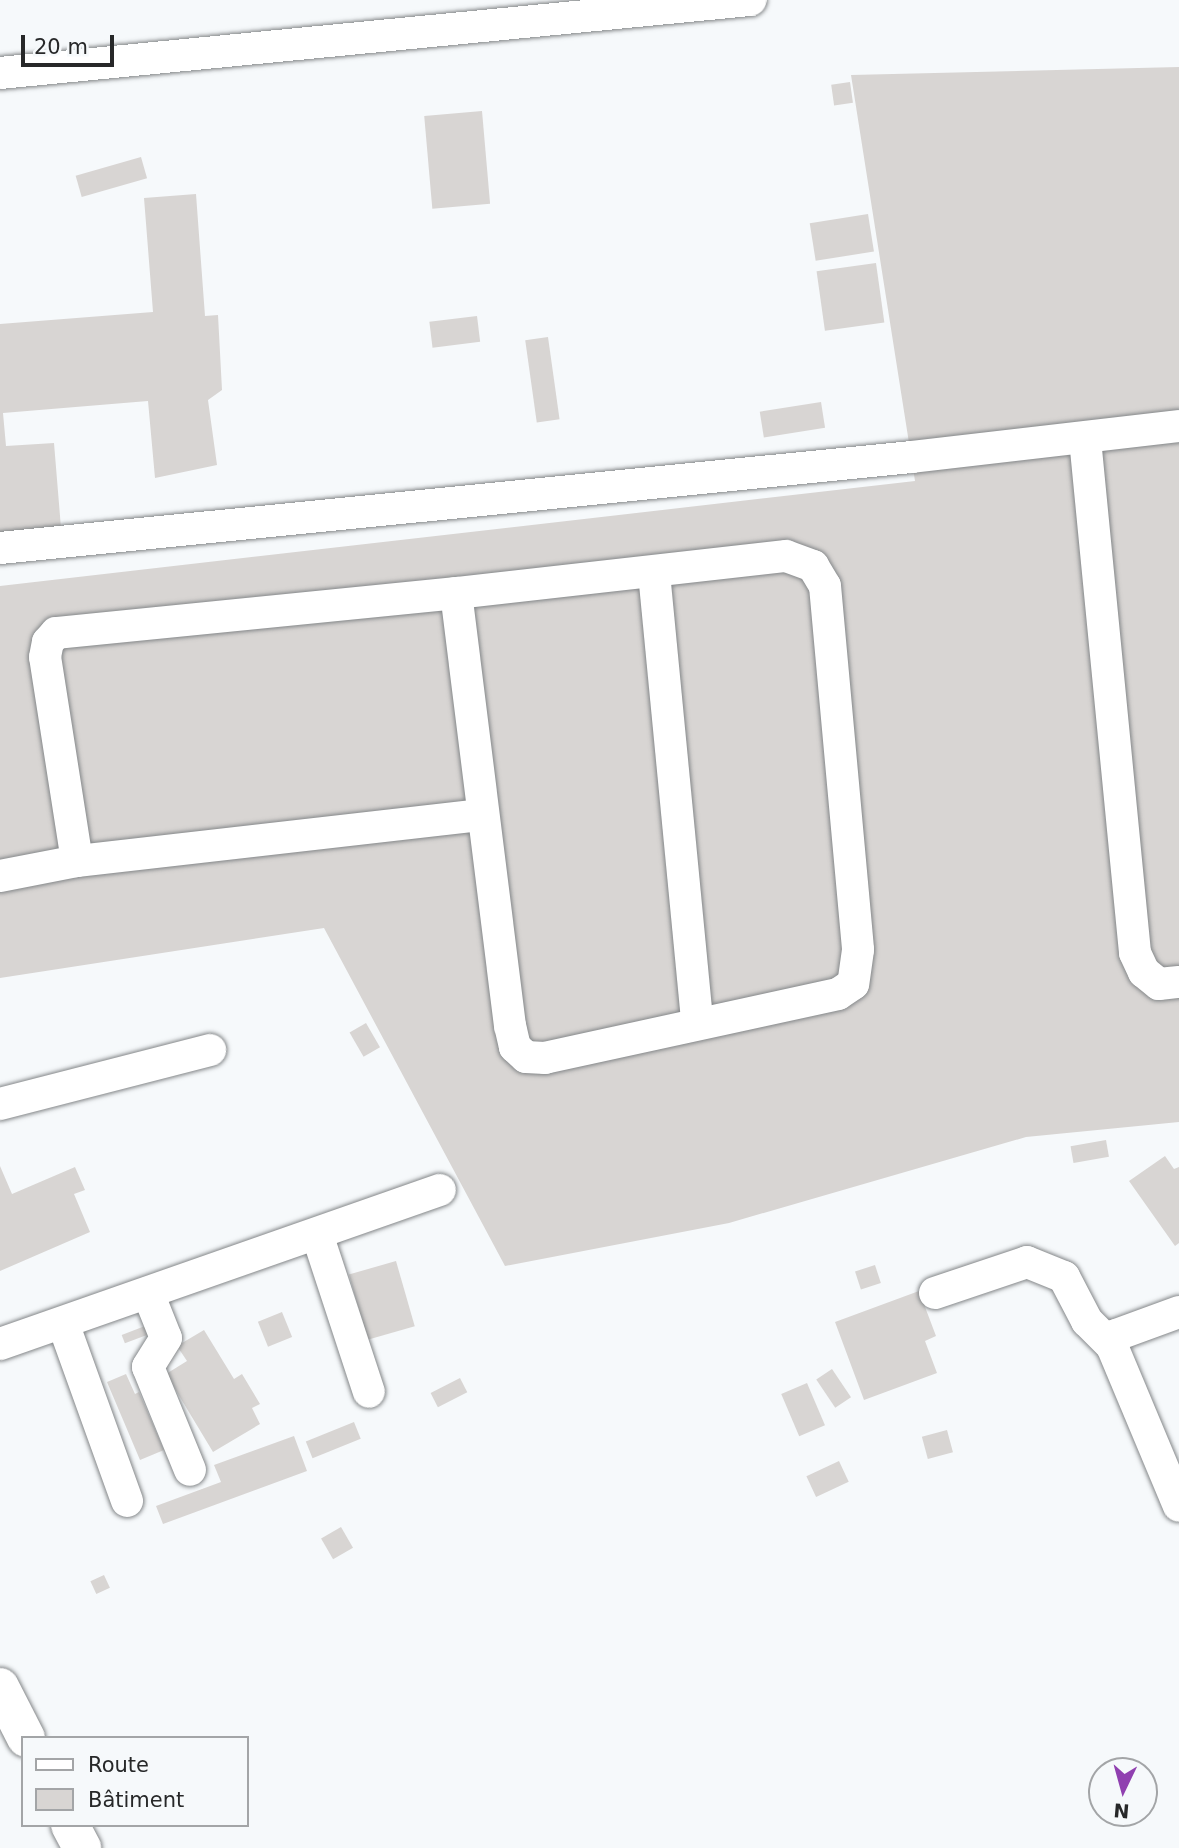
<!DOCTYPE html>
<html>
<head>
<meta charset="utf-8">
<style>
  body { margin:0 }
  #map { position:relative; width:1179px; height:1848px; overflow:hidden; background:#f6f9fb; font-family:"DejaVu Sans",sans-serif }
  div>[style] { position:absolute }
  .building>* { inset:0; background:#d8d5d3; transform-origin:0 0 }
  .roads { filter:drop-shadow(0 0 2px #848789) drop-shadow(0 0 2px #848789) }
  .minor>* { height:32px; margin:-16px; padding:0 16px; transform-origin:16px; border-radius:16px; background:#fff }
  .highway>* { height:38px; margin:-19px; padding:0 19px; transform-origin:19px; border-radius:19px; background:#fff }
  span { translate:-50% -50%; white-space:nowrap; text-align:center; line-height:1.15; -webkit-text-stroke:5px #f6f9fb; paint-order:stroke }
  .legend { position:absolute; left:21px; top:1736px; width:228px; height:91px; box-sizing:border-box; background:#f6f9fb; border:2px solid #a3a5a7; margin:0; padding:9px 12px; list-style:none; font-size:21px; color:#272829 }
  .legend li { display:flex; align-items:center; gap:14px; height:35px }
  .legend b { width:35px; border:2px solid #a3a5a7 }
  .north { position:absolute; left:1088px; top:1757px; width:70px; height:70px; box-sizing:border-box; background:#f6f9fb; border:2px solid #a3a5a7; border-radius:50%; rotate:185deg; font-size:19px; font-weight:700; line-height:28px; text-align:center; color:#272829 }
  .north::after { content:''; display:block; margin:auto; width:24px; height:32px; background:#9040b0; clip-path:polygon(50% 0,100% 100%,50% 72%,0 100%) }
  .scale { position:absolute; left:21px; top:35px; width:93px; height:32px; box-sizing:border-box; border:4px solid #272829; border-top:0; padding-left:9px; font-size:21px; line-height:24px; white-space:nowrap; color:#272829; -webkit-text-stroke:5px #f6f9fb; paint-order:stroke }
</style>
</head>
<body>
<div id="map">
  <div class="building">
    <div style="clip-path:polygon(1179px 67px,1179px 1122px,1026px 1137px,729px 1223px,505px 1266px,324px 928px,0 978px,0 586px,915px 481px,851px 75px)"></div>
    <div style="left:850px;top:82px;width:21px;height:19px;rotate:82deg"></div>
    <div style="left:482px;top:111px;width:93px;height:58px;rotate:85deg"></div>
    <div style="left:141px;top:157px;width:22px;height:68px;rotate:74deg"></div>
    <div style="clip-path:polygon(196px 194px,205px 316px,218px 315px,222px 390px,208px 400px,217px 465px,155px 478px,148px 401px,3px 413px,6px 446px,54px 443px,61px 528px,0 533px,0 324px,153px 312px,144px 198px)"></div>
    <div style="left:868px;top:214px;width:38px;height:59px;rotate:81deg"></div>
    <div style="left:876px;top:263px;width:60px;height:60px;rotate:82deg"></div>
    <div style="left:477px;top:316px;width:26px;height:48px;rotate:83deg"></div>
    <div style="left:548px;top:337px;width:83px;height:23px;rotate:82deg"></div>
    <div style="left:821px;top:402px;width:26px;height:62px;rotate:81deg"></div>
    <div style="left:366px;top:1023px;width:28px;height:19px;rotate:60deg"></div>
    <div style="left:1106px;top:1140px;width:17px;height:36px;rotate:80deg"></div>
    <div style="clip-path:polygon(1165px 1156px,1174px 1169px,1179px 1167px,1179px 1243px,1175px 1246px,1129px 1181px)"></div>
    <div style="clip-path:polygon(0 1166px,12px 1194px,75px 1167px,85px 1190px,74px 1194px,90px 1232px,0 1271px)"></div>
    <div style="left:396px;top:1261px;width:68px;height:49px;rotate:74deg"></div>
    <div style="left:875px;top:1265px;width:19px;height:21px;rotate:72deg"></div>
    <div style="clip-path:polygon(919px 1291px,936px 1336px,925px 1341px,937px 1373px,864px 1400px,835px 1322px)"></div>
    <div style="left:282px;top:1312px;width:27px;height:26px;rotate:68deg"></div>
    <div style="left:145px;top:1326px;width:9px;height:25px;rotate:69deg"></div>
    <div style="clip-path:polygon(204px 1330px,234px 1379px,242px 1374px,260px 1404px,252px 1408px,260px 1424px,213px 1452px,166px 1374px,187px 1361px,177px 1346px)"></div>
    <div style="left:832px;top:1369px;width:34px;height:19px;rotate:56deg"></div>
    <div style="clip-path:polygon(126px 1374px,135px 1394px,139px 1392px,164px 1450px,140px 1460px,107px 1382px)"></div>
    <div style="left:460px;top:1378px;width:16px;height:33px;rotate:63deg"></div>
    <div style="left:807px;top:1383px;width:46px;height:28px;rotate:67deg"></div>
    <div style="left:354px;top:1422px;width:18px;height:52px;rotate:68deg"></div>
    <div style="left:947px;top:1430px;width:23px;height:26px;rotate:75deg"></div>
    <div style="clip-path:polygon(294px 1436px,307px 1471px,163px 1524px,156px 1506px,221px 1482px,214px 1465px)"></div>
    <div style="left:839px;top:1461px;width:23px;height:36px;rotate:65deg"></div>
    <div style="left:341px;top:1527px;width:24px;height:23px;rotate:60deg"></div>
    <div style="left:104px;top:1575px;width:14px;height:15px;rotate:65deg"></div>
  </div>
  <div class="roads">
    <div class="minor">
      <div style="left:0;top:73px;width:754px;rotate:-5.56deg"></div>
      <div style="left:1085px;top:439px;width:516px;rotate:84.44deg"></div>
      <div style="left:1135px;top:953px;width:21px;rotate:65deg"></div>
      <div style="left:1144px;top:972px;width:19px;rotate:39deg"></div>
      <div style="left:1159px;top:984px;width:20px;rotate:-6deg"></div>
      <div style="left:0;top:548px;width:916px;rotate:-5.7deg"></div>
      <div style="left:911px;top:457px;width:270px;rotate:-6.6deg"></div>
      <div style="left:786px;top:556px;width:29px;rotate:20deg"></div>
      <div style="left:813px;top:566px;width:23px;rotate:59deg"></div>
      <div style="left:825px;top:586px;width:365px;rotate:84.8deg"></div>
      <div style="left:858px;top:950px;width:34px;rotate:98deg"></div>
      <div style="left:853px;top:984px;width:18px;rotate:146deg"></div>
      <div style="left:838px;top:994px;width:300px;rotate:167.7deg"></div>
      <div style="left:545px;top:1058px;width:19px;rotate:-177deg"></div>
      <div style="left:526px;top:1057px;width:15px;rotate:-138deg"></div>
      <div style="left:515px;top:1047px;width:22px;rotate:-103deg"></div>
      <div style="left:510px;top:1026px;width:436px;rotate:-97.1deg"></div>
      <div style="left:456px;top:593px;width:332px;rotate:-6.4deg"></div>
      <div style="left:654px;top:573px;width:451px;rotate:84.5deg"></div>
      <div style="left:77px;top:861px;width:206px;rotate:-98.9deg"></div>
      <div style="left:45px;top:657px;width:15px;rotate:-79deg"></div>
      <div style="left:48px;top:642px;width:12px;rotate:-48deg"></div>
      <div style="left:56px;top:633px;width:402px;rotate:-5.7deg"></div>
      <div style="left:0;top:876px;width:78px;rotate:-11deg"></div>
      <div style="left:77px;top:861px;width:407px;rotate:-6.5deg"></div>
      <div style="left:0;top:1104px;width:217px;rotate:-14.4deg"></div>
      <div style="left:317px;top:1234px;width:166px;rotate:71.8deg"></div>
      <div style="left:148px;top:1293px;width:48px;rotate:68.2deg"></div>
      <div style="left:166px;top:1338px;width:34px;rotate:122deg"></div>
      <div style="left:148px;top:1367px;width:111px;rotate:67.8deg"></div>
      <div style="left:935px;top:1293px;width:97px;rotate:-18.6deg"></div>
      <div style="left:1027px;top:1262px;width:40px;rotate:22deg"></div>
      <div style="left:1064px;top:1277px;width:50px;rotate:62.4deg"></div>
      <div style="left:1087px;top:1321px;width:35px;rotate:45deg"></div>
      <div style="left:1179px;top:1312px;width:67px;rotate:159.9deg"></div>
      <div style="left:1116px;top:1335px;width:12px;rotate:110deg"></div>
      <div style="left:1112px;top:1346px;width:173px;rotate:67.3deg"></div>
      <div style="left:63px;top:1323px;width:189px;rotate:70.2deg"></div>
      <div style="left:0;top:1344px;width:466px;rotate:-19.3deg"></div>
    </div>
    <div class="highway">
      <div style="left:0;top:1687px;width:57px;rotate:63deg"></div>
      <div style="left:70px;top:1825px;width:26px;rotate:62deg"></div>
    </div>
  </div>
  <ul class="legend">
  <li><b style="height:9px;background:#fff"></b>Route</li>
  <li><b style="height:19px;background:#d8d5d3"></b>Bâtiment</li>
  </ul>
  <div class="north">N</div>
  <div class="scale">20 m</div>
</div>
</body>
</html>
